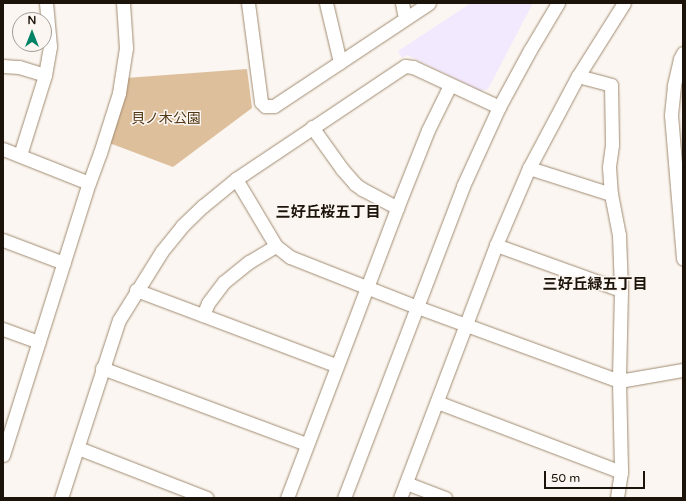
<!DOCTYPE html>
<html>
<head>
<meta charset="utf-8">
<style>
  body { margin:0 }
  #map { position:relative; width:686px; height:501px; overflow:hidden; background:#fbf6f1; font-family:"Varela Round","Noto Sans JP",sans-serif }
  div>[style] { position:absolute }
  .commercial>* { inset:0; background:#f2e9fe }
  .green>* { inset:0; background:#ddbf9c }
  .roads { filter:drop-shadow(0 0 1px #a18b71) drop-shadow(0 0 1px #a18b71) }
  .minor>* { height:13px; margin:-6.5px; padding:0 6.5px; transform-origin:6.5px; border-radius:6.5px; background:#fff }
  span { translate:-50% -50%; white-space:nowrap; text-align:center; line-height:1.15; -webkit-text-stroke:3px #fbf6f1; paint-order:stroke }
  .park-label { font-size:14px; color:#503613 }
  .neighbourhood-label { font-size:15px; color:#1c140a; font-weight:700 }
  .frame { position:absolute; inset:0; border:4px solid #1c140a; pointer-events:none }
  .north { position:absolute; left:12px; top:12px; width:40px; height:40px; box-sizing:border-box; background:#fbf6f1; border:1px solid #a29c95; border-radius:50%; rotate:0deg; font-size:11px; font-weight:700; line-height:16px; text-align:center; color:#1c140a }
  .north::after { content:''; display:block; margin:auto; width:14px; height:18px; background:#008365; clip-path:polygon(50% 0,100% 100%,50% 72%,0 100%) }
  .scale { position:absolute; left:544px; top:471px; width:101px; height:18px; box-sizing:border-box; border:2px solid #1c140a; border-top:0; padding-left:5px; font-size:12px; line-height:14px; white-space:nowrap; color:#1c140a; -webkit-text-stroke:3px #fbf6f1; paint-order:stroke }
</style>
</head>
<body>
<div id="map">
  <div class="commercial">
    <div style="clip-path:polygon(471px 3px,533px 3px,488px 89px,481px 91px,407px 55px,402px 58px,398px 51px)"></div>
  </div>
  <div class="green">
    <div style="clip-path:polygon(247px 69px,252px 108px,173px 167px,104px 141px,126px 78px)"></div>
  </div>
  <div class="roads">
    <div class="minor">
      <div style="left:248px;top:3px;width:100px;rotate:82.5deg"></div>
      <div style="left:261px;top:102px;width:6px;rotate:45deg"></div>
      <div style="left:265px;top:106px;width:9px"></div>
      <div style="left:274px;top:106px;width:186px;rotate:-33.6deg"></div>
      <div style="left:326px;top:3px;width:61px;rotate:76.7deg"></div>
      <div style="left:402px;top:3px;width:15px;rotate:79deg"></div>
      <div style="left:683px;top:53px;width:7px;rotate:117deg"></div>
      <div style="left:680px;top:59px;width:28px;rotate:103deg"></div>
      <div style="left:674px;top:86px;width:29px;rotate:96deg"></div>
      <div style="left:671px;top:115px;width:144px;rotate:85.2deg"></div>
      <div style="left:3px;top:66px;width:16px;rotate:4deg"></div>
      <div style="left:19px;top:67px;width:27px;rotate:17deg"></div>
      <div style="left:578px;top:76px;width:34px;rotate:15deg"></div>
      <div style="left:611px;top:85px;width:60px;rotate:89deg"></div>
      <div style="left:612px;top:145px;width:22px;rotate:98deg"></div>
      <div style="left:609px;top:167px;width:27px;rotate:86deg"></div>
      <div style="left:611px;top:194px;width:42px;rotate:79deg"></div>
      <div style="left:619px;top:235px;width:55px;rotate:87.9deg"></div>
      <div style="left:621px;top:290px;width:91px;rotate:91.3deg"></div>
      <div style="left:619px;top:381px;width:91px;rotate:88.7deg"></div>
      <div style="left:621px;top:472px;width:26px;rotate:99deg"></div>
      <div style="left:312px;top:127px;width:52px;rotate:54.5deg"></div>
      <div style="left:342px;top:169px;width:20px;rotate:49deg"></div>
      <div style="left:355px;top:184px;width:9px;rotate:36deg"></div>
      <div style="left:362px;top:189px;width:40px;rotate:28deg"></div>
      <div style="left:3px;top:149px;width:92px;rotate:21.6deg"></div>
      <div style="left:20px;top:155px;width:84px;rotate:-72.6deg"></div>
      <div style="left:45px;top:75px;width:29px;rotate:-80deg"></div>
      <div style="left:50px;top:46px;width:43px;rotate:-95.3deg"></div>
      <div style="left:529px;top:168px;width:86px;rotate:17.6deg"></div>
      <div style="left:236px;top:179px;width:78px;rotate:59.2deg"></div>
      <div style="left:276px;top:246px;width:18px;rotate:38deg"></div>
      <div style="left:290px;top:257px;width:136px;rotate:21.5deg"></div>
      <div style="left:417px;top:307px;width:215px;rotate:20.1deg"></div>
      <div style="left:619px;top:381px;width:65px;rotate:-9.8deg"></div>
      <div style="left:3px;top:240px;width:65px;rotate:20.7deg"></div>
      <div style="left:496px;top:245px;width:133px;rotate:19.8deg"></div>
      <div style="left:136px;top:290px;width:214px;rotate:20.6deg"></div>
      <div style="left:203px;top:315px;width:13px;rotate:-67deg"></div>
      <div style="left:208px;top:303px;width:26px;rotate:-53deg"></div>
      <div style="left:224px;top:282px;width:32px;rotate:-39deg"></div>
      <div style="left:249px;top:262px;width:31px;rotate:-31deg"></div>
      <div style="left:3px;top:329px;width:38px;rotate:20deg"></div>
      <div style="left:102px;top:368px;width:218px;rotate:20.4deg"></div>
      <div style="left:437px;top:402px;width:197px;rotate:20.8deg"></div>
      <div style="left:78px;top:448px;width:138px;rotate:21.2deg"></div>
      <div style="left:3px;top:455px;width:285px;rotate:-72.5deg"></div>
      <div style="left:89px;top:183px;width:32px;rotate:-70deg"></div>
      <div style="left:100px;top:153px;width:63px;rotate:-72.4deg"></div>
      <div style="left:119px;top:93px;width:46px;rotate:-81.2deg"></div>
      <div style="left:126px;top:48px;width:45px;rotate:-93.8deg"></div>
      <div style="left:406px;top:483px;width:42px;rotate:21deg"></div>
      <div style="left:61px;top:498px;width:187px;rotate:-72deg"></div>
      <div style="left:119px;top:320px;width:81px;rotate:-58.1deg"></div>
      <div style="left:162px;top:251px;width:32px;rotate:-51deg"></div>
      <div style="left:182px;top:226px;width:29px;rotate:-44deg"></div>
      <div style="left:203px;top:206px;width:43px;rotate:-39.3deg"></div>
      <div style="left:236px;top:179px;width:203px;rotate:-33.8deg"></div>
      <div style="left:405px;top:66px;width:8px;rotate:7deg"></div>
      <div style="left:413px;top:67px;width:95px;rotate:24.9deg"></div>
      <div style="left:287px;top:498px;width:310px;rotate:-69.2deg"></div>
      <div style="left:397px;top:208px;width:84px;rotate:-68.3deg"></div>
      <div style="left:428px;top:130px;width:50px;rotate:-63.9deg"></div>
      <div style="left:344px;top:498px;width:334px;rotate:-69.1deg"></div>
      <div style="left:463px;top:186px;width:87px;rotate:-65.5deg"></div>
      <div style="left:499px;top:107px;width:65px;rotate:-61.5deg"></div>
      <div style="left:530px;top:50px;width:55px;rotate:-59.2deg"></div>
      <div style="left:400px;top:498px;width:271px;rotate:-69.2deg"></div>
      <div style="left:496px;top:245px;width:84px;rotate:-66.8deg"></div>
      <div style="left:529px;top:168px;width:104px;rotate:-62deg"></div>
      <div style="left:578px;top:76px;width:86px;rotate:-57.8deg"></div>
    </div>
  </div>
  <div class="park-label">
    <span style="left:166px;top:119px">貝ノ木公園</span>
  </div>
  <div class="neighbourhood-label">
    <span style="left:328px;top:213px">三好丘桜五丁目</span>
    <span style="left:595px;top:285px">三好丘緑五丁目</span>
  </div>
  <div class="frame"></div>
  <div class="north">N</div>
  <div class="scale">50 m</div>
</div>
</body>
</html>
